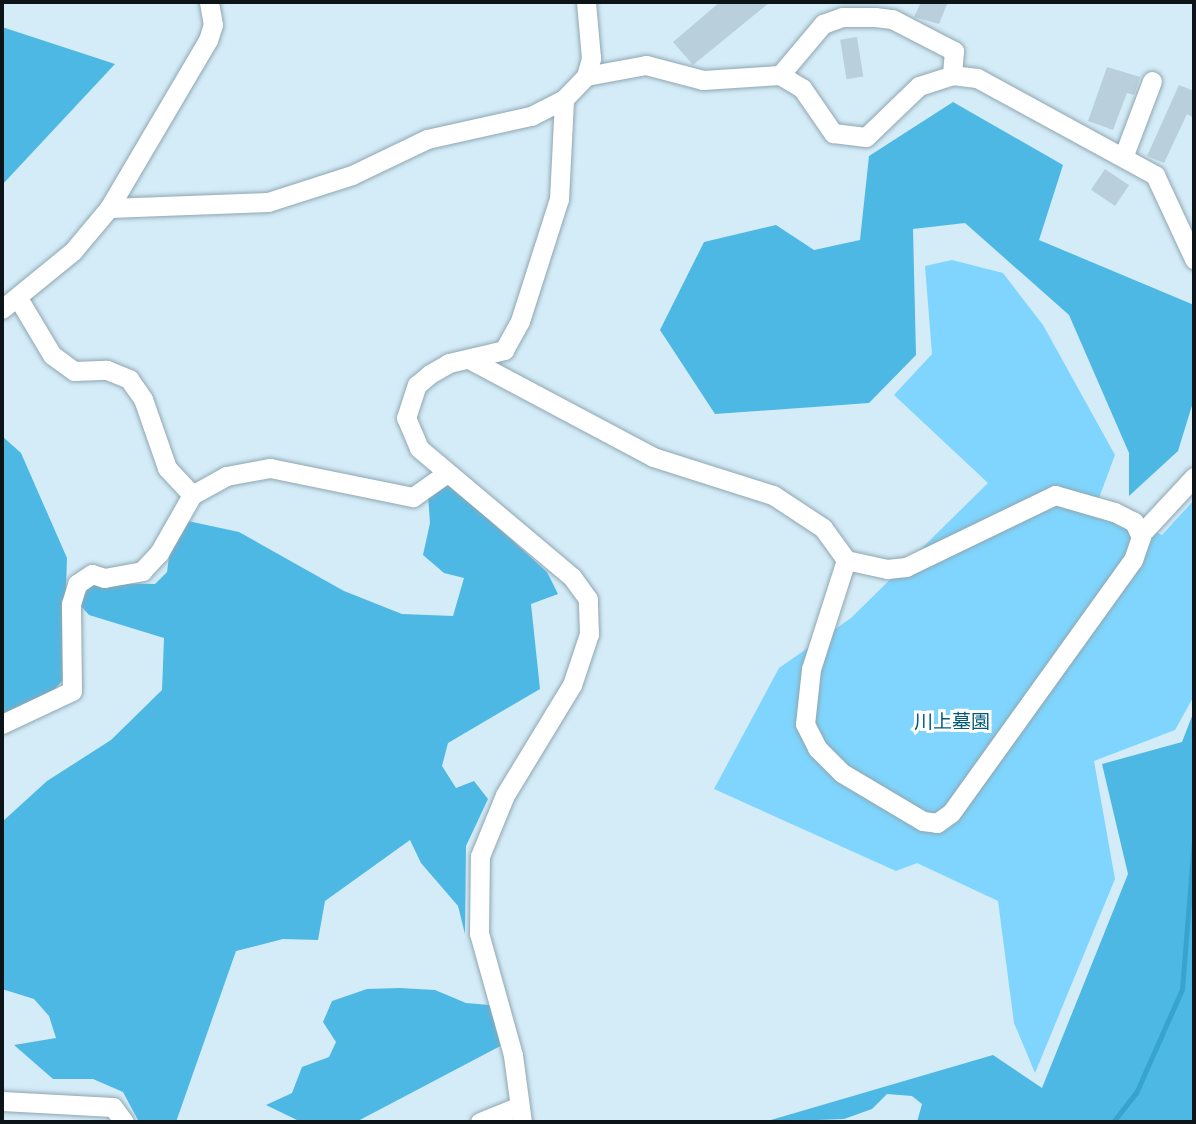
<!DOCTYPE html>
<html>
<head>
<meta charset="utf-8">
<style>
  body { margin:0 }
  #map { position:relative; width:1196px; height:1124px; overflow:hidden; background:#d4ecf8; font-family:"DejaVu Sans","Noto Sans JP",sans-serif }
  div>[style] { position:absolute }
  .green>* { inset:0; background:#7fd5fd }
  .forest>* { inset:0; background:#4eb8e5 }
  .stream>* { height:5px; margin:-2.5px; padding:0 2.5px; transform-origin:2.5px; border-radius:2.5px; background:#36a4cf }
  .building>* { inset:0; background:#b9d0dc; transform-origin:0 0 }
  .roads { filter:drop-shadow(0 0 2px #8fa6b1) drop-shadow(0 0 2px #8fa6b1) }
  .minor>* { height:19px; margin:-9.5px; padding:0 9.5px; transform-origin:9.5px; border-radius:9.5px; background:#fff }
  span { translate:-50% -50%; white-space:nowrap; text-align:center; line-height:1.15; -webkit-text-stroke:6px #fff; paint-order:stroke }
  .park-label { font-size:19px; color:#005b79 }
  .frame { position:absolute; inset:0; border:4px solid #0c1418; pointer-events:none }
</style>
</head>
<body>
<div id="map">
  <div class="green">
    <div style="clip-path:polygon(952px 260px,1003px 273px,1043px 325px,1115px 455px,1096px 506px,1162px 535px,1194px 500px,1194px 696px,1175px 730px,1094px 761px,1115px 879px,1035px 1073px,1014px 1023px,998px 901px,917px 863px,896px 871px,714px 789px,779px 668px,851px 618px,988px 483px,894px 395px,932px 354px,925px 266px)"></div>
  </div>
  <div class="forest">
    <div style="clip-path:polygon(2px 27px,115px 64px,2px 185px)"></div>
    <div style="clip-path:polygon(953px 102px,1063px 165px,1039px 240px,1194px 305px,1194px 399px,1178px 451px,1129px 496px,1129px 453px,1069px 315px,965px 223px,913px 229px,916px 355px,869px 403px,715px 414px,660px 330px,704px 242px,776px 225px,814px 250px,860px 240px,869px 156px)"></div>
    <div style="clip-path:polygon(2px 436px,21px 453px,67px 558px,63px 680px,47px 698px,2px 714px)"></div>
    <div style="clip-path:polygon(450px 484px,547px 572px,558px 594px,531px 604px,540px 689px,448px 743px,442px 766px,456px 788px,474px 781px,488px 799px,466px 846px,465px 934px,458px 906px,421px 863px,410px 840px,325px 901px,318px 940px,283px 939px,236px 951px,176px 1122px,139px 1122px,123px 1092px,93px 1079px,53px 1079px,14px 1045px,56px 1038px,49px 1016px,34px 999px,2px 989px,2px 822px,47px 781px,111px 740px,162px 690px,164px 638px,89px 615px,80px 605px,90px 583px,155px 584px,167px 572px,174px 518px,239px 532px,344px 591px,402px 614px,453px 616px,464px 578px,444px 573px,423px 555px,430px 523px,428px 495px)"></div>
    <div style="clip-path:polygon(1194px 711px,1194px 1122px,917px 1122px,922px 1104px,912px 1096px,887px 1094px,872px 1109px,844px 1119px,764px 1122px,993px 1055px,1042px 1088px,1128px 874px,1102px 764px,1182px 742px)"></div>
    <div style="clip-path:polygon(400px 988px,435px 990px,466px 1003px,501px 1006px,508px 1042px,356px 1122px,301px 1122px,266px 1105px,292px 1093px,302px 1067px,329px 1057px,336px 1042px,323px 1022px,332px 1001px,367px 989px)"></div>
  </div>
  <div class="stream">
    <div style="left:1113px;top:1122px;width:37px;rotate:-52deg"></div>
    <div style="left:1136px;top:1093px;width:114px;rotate:-66.1deg"></div>
    <div style="left:1182px;top:989px;width:148px;rotate:-85.4deg"></div>
  </div>
  <div class="building">
    <div style="clip-path:polygon(720px 2px,770px 2px,693px 65px,673px 42px)"></div>
    <div style="clip-path:polygon(921px 2px,948px 2px,939px 24px,914px 17px)"></div>
    <div style="left:857px;top:37px;width:40px;height:17px;rotate:81deg"></div>
    <div style="clip-path:polygon(1107px 67px,1140px 77px,1134px 95px,1127px 93px,1113px 130px,1088px 121px)"></div>
    <div style="clip-path:polygon(1179px 85px,1194px 91px,1194px 118px,1187px 114px,1164px 163px,1147px 156px)"></div>
    <div style="left:1105px;top:169px;width:29px;height:25px;rotate:34deg"></div>
  </div>
  <div class="roads">
    <div class="minor">
      <div style="left:780px;top:75px;width:67px;rotate:-49.9deg"></div>
      <div style="left:823px;top:24px;width:20px;rotate:-20deg"></div>
      <div style="left:842px;top:17px;width:33px"></div>
      <div style="left:875px;top:17px;width:17px;rotate:7deg"></div>
      <div style="left:892px;top:19px;width:70px;rotate:27.3deg"></div>
      <div style="left:954px;top:51px;width:24px;rotate:95deg"></div>
      <div style="left:586px;top:76px;width:61px;rotate:-10.4deg"></div>
      <div style="left:646px;top:65px;width:59px;rotate:14.7deg"></div>
      <div style="left:703px;top:80px;width:77px;rotate:-3.7deg"></div>
      <div style="left:780px;top:75px;width:26px;rotate:31deg"></div>
      <div style="left:802px;top:88px;width:55px;rotate:55.4deg"></div>
      <div style="left:833px;top:133px;width:33px;rotate:7deg"></div>
      <div style="left:866px;top:137px;width:74px;rotate:-43.9deg"></div>
      <div style="left:919px;top:86px;width:35px;rotate:-18deg"></div>
      <div style="left:952px;top:75px;width:25px;rotate:7deg"></div>
      <div style="left:977px;top:78px;width:203px;rotate:28.6deg"></div>
      <div style="left:1155px;top:175px;width:93px;rotate:65.1deg"></div>
      <div style="left:1124px;top:155px;width:79px;rotate:-69.3deg"></div>
      <div style="left:109px;top:208px;width:159px;rotate:-2.2deg"></div>
      <div style="left:268px;top:202px;width:88px;rotate:-17.8deg"></div>
      <div style="left:352px;top:175px;width:83px;rotate:-25.6deg"></div>
      <div style="left:427px;top:139px;width:107px;rotate:-12.5deg"></div>
      <div style="left:531px;top:116px;width:37px;rotate:-27deg"></div>
      <div style="left:564px;top:99px;width:32px;rotate:-46deg"></div>
      <div style="left:586px;top:76px;width:19px;rotate:-74deg"></div>
      <div style="left:591px;top:58px;width:56px;rotate:-95.1deg"></div>
      <div style="left:18px;top:298px;width:66px;rotate:59.2deg"></div>
      <div style="left:52px;top:355px;width:27px;rotate:36deg"></div>
      <div style="left:74px;top:371px;width:33px;rotate:-2deg"></div>
      <div style="left:107px;top:370px;width:24px;rotate:22deg"></div>
      <div style="left:129px;top:379px;width:24px;rotate:55deg"></div>
      <div style="left:143px;top:399px;width:73px;rotate:70.8deg"></div>
      <div style="left:167px;top:468px;width:37px;rotate:47deg"></div>
      <div style="left:192px;top:495px;width:39px;rotate:-29deg"></div>
      <div style="left:226px;top:476px;width:45px;rotate:-10.3deg"></div>
      <div style="left:270px;top:468px;width:146px;rotate:11.5deg"></div>
      <div style="left:413px;top:497px;width:42px;rotate:-35.2deg"></div>
      <div style="left:2px;top:309px;width:92px;rotate:-39.2deg"></div>
      <div style="left:73px;top:251px;width:56px;rotate:-50.1deg"></div>
      <div style="left:109px;top:208px;width:195px;rotate:-59.5deg"></div>
      <div style="left:208px;top:40px;width:16px;rotate:-72deg"></div>
      <div style="left:213px;top:25px;width:23px;rotate:-100deg"></div>
      <div style="left:469px;top:359px;width:208px;rotate:28deg"></div>
      <div style="left:653px;top:457px;width:126px;rotate:17.6deg"></div>
      <div style="left:773px;top:495px;width:60px;rotate:33.4deg"></div>
      <div style="left:823px;top:528px;width:39px;rotate:54deg"></div>
      <div style="left:846px;top:560px;width:114px;rotate:107.8deg"></div>
      <div style="left:811px;top:669px;width:55px;rotate:96.2deg"></div>
      <div style="left:805px;top:724px;width:27px;rotate:63deg"></div>
      <div style="left:817px;top:748px;width:35px;rotate:45deg"></div>
      <div style="left:842px;top:773px;width:94px;rotate:30.7deg"></div>
      <div style="left:923px;top:821px;width:14px;rotate:8deg"></div>
      <div style="left:937px;top:823px;width:17px;rotate:-36deg"></div>
      <div style="left:951px;top:813px;width:312px;rotate:-54.3deg"></div>
      <div style="left:1133px;top:560px;width:24px;rotate:-71deg"></div>
      <div style="left:1141px;top:537px;width:17px;rotate:-115deg"></div>
      <div style="left:1134px;top:522px;width:22px;rotate:-153deg"></div>
      <div style="left:1114px;top:512px;width:61px;rotate:-163.9deg"></div>
      <div style="left:1055px;top:495px;width:165px;rotate:154.2deg"></div>
      <div style="left:906px;top:567px;width:19px;rotate:174deg"></div>
      <div style="left:887px;top:569px;width:42px;rotate:-167.6deg"></div>
      <div style="left:1141px;top:534px;width:78px;rotate:-47.1deg"></div>
      <div style="left:2px;top:724px;width:77px;rotate:-25.2deg"></div>
      <div style="left:72px;top:691px;width:87px;rotate:-90.7deg"></div>
      <div style="left:71px;top:604px;width:21px;rotate:-73deg"></div>
      <div style="left:77px;top:584px;width:18px;rotate:-34deg"></div>
      <div style="left:92px;top:574px;width:13px;rotate:18deg"></div>
      <div style="left:104px;top:578px;width:39px;rotate:-10deg"></div>
      <div style="left:142px;top:571px;width:25px;rotate:-47deg"></div>
      <div style="left:159px;top:553px;width:67px;rotate:-60.4deg"></div>
      <div style="left:2px;top:1101px;width:111px;rotate:3.1deg"></div>
      <div style="left:113px;top:1107px;width:19px;rotate:54deg"></div>
      <div style="left:480px;top:1122px;width:38px;rotate:-22deg"></div>
      <div style="left:522px;top:1122px;width:68px;rotate:-97.7deg"></div>
      <div style="left:513px;top:1055px;width:127px;rotate:-105.6deg"></div>
      <div style="left:479px;top:933px;width:77px;rotate:-89.3deg"></div>
      <div style="left:480px;top:856px;width:66px;rotate:-67.7deg"></div>
      <div style="left:505px;top:795px;width:129px;rotate:-58.7deg"></div>
      <div style="left:572px;top:685px;width:54px;rotate:-71.6deg"></div>
      <div style="left:589px;top:634px;width:35px;rotate:-92deg"></div>
      <div style="left:588px;top:599px;width:27px;rotate:-126deg"></div>
      <div style="left:572px;top:577px;width:200px;rotate:-139.9deg"></div>
      <div style="left:419px;top:448px;width:33px;rotate:-113deg"></div>
      <div style="left:406px;top:418px;width:35px;rotate:-72deg"></div>
      <div style="left:417px;top:385px;width:17px;rotate:-40deg"></div>
      <div style="left:430px;top:374px;width:22px;rotate:-30deg"></div>
      <div style="left:449px;top:363px;width:57px;rotate:-13.3deg"></div>
      <div style="left:504px;top:350px;width:33px;rotate:-61deg"></div>
      <div style="left:520px;top:321px;width:128px;rotate:-72.3deg"></div>
      <div style="left:559px;top:199px;width:100px;rotate:-87.1deg"></div>
    </div>
  </div>
  <div class="park-label">
    <span style="left:952px;top:722px">川上墓園</span>
  </div>
  <div class="frame"></div>
</div>
</body>
</html>
